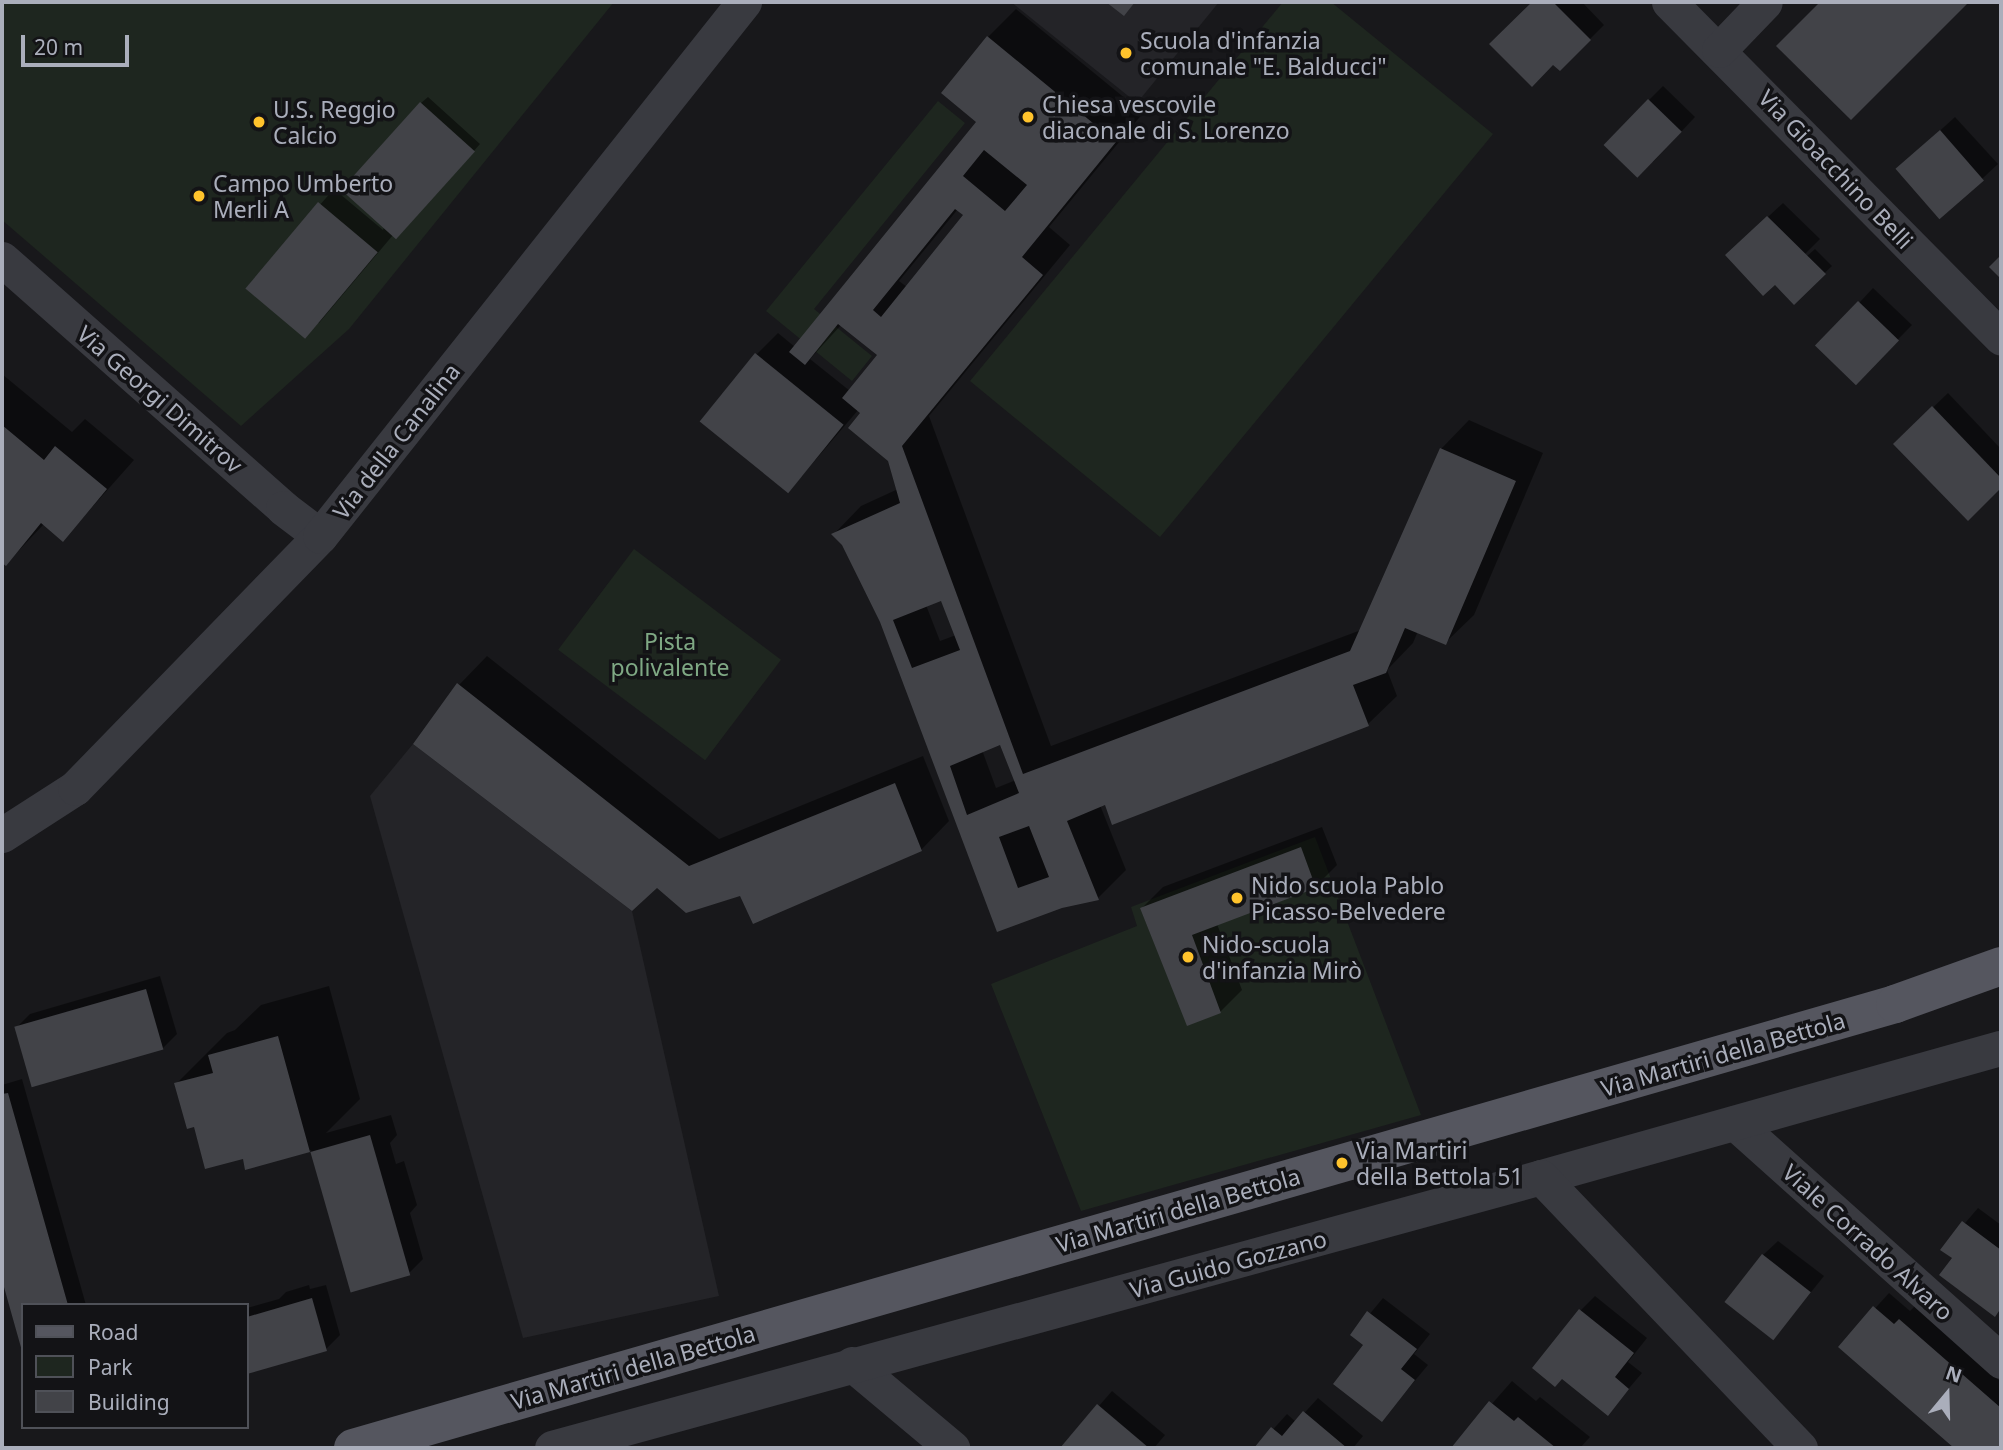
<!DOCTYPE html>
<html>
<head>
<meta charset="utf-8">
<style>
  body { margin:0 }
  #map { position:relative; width:2003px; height:1450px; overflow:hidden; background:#18181b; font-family:"Noto Sans",sans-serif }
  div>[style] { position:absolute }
  .built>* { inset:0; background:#242428 }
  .green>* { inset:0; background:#1e261f; transform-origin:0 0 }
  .shadow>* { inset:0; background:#0007 }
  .building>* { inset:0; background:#424348; transform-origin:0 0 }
  .minor>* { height:35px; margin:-17.5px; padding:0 17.5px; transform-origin:17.5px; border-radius:17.5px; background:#393a40 }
  .major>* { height:38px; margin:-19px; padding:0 19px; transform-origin:19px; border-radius:19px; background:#55565f }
  .dots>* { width:19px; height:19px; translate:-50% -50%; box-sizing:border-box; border:4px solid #131316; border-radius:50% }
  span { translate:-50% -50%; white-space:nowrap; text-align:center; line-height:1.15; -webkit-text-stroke:7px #131316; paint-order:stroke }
  .poi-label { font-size:23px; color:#aaaebb }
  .left { translate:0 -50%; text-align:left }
  .street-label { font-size:23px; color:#aaaebb }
  .park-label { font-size:23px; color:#7fa884 }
  .frame { position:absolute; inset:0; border:4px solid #aaaebb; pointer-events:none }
  .legend { position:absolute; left:21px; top:1303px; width:228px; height:126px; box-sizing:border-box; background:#131316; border:2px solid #4f5158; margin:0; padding:9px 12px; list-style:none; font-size:21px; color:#aaaebb }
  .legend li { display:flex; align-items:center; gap:14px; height:35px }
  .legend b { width:35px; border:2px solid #4f5158 }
  .north { position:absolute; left:1912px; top:1359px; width:70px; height:70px; -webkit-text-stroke:5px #131316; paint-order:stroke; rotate:19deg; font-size:19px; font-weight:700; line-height:28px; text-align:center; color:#aaaebb }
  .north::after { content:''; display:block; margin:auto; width:24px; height:32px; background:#aaaebb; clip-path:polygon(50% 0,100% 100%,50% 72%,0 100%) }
  .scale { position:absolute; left:21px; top:35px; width:108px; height:32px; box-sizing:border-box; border:4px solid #aaaebb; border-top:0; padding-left:9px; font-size:21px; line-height:24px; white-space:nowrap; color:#aaaebb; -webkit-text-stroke:5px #131316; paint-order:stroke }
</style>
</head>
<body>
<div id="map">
  <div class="built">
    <div style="clip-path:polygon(1011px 2px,1219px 2px,1137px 103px)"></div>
    <div style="clip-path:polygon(413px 744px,632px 911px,719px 1296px,523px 1338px,370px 796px)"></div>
  </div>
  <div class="green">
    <div style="clip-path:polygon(2px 2px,614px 2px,349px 329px,241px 426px,2px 220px)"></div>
    <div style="clip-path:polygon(1283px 2px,1331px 2px,1493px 134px,1160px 537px,970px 381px)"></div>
    <div style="clip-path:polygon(938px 101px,965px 123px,814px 309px,872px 356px,852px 381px,766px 311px)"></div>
    <div style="left:634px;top:549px;width:184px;height:126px;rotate:37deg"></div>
    <div style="clip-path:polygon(1315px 837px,1421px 1115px,1081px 1211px,991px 984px,1137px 926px,1131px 907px)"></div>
  </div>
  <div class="shadow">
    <div style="clip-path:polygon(1534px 2px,1582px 2px,1604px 25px,1560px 69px,1553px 63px,1492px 44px)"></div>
    <div style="clip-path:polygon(1823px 2px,1967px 2px,1851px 117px,1779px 46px)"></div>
    <div style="clip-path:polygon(evenodd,1016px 9px,1143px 113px,1049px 227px,1070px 245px,929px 416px,1051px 746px,1361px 630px,1441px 449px,1469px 420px,1543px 453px,1474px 615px,1445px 643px,1418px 631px,1413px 643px,1387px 670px,1397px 696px,1368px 724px,1100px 805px,1126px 870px,1098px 898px,1061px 906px,998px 930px,882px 622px,844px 544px,834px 534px,861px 506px,898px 489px,890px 460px,859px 409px,789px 491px,756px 355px,778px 333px,795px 347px,978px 122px,988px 37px,1016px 9px,958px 209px,966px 215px,907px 287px,899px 281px,958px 209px,1016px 9px,842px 324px,880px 355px,850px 391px,810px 359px,842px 324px,1016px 9px,942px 599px,956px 635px,940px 641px,926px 605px,942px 599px,1016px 9px,1000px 743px,1016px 780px,996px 788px,982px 750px,1000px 743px)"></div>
    <div style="clip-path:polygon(1663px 86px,1695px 117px,1653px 162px,1649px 100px)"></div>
    <div style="clip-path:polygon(428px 97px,480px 144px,403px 231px,393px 235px,319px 323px,246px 288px,334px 189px,383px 230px,421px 103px)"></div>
    <div style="clip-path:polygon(1955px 117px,1998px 164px,1941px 217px,1913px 155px)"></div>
    <div style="clip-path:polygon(1783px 203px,1820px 239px,1804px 255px,1806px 257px,1815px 249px,1832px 266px,1794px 302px,1742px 241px)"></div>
    <div style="clip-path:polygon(1873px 288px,1912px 325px,1856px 382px,1859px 303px)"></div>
    <div style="clip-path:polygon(2px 374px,72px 432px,85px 419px,134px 460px,63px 540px,44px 524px,6px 564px,2px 560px)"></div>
    <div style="clip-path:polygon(1948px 393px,2001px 449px,2001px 486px,1968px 519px,1895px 444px)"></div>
    <div style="clip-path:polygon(487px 656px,719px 839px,923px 756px,949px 821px,921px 850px,741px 894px,657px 886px,459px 685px)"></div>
    <div style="clip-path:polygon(1322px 827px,1337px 865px,1315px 887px,1217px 924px,1242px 990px,1220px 1012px,1142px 908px,1163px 887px)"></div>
    <div style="clip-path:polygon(160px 976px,177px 1034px,163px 1048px,32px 1085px,16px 1028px,30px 1014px)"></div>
    <div style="clip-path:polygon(329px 986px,360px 1099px,326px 1133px,391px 1115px,397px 1135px,390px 1143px,396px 1164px,404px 1161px,417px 1205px,410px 1213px,423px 1259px,409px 1273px,351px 1290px,311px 1150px,247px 1167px,244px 1156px,195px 1125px,176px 1084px,227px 1033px,235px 1030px,261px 1005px)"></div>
    <div style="clip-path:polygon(22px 1079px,86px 1305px,23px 1305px,23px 1348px,2px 1274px,2px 1085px)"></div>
    <div style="clip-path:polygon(1978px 1208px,2001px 1225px,2001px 1308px,1995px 1314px,1954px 1258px,1942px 1250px)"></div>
    <div style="clip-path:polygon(1778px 1241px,1824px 1276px,1775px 1337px,1763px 1255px)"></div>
    <div style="clip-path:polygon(309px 1285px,310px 1289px,326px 1285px,340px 1335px,326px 1349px,247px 1372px,247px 1308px,279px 1299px,286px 1292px)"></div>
    <div style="clip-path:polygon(1889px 1293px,1910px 1311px,1915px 1306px,2001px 1382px,2001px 1448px,1956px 1448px,1840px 1347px)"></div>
    <div style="clip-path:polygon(1595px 1296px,1647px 1338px,1628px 1362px,1642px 1373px,1607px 1414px,1580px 1311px)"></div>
    <div style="clip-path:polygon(1383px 1298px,1430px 1334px,1414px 1354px,1428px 1365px,1382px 1420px,1366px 1344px,1353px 1334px)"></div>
    <div style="clip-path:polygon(1512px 1381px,1536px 1401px,1540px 1397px,1590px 1437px,1580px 1448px,1453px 1448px)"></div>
    <div style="clip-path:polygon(1112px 1391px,1165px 1435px,1154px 1448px,1062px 1448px)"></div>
    <div style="clip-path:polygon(1318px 1398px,1363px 1436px,1353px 1448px,1256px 1448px,1287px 1414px,1296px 1422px)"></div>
  </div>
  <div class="building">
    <div style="clip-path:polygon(1106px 2px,1135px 2px,1124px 16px)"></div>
    <div style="clip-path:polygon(1532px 2px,1553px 2px,1591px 40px,1560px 71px,1553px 65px,1532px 87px,1489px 44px)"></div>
    <div style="clip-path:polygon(1820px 2px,1969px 2px,1851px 120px,1776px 46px)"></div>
    <div style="clip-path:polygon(evenodd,987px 36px,1116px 142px,1022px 257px,1043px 275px,902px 446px,1023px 774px,1350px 651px,1440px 448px,1516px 481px,1446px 645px,1405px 628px,1386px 673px,1353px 685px,1369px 726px,1112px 825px,1105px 805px,1067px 821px,1099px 900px,1062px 908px,997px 932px,880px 622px,842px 545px,831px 534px,900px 503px,888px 461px,848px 428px,860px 413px,842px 398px,877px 355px,838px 324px,805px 365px,789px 352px,976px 122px,941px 93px,987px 36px,984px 150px,1027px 185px,1005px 211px,963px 176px,984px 150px,987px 36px,955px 209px,963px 215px,881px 317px,873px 310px,955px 209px,987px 36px,941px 601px,960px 650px,912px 668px,893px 620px,941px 601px,987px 36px,1000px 745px,1019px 793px,967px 815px,950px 766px,1000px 745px,987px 36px,1029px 826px,1049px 877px,1018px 888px,999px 837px,1029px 826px)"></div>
    <div style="left:1648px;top:99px;width:47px;height:64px;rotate:44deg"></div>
    <div style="left:420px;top:102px;width:74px;height:118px;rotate:42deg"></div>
    <div style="left:1940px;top:130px;width:67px;height:59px;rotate:49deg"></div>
    <div style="left:318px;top:202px;width:78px;height:113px;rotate:40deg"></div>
    <div style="clip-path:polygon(1767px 216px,1826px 274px,1794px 305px,1775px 285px,1763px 296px,1725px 255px)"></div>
    <div style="clip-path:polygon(2001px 255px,2001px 279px,1989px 267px)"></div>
    <div style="left:1858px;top:301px;width:57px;height:62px;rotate:44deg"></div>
    <div style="left:755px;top:353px;width:114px;height:88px;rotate:39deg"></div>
    <div style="clip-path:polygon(1932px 406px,2001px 478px,2001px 488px,1968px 521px,1893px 444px)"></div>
    <div style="clip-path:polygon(2px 425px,44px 460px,55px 446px,107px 489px,63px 542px,41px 523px,6px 566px,2px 563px)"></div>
    <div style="clip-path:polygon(457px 683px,689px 866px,895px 783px,922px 851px,753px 924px,740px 896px,686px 913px,657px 888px,632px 911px,413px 744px)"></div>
    <div style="clip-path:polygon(1301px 847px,1316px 888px,1192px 935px,1221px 1013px,1187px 1026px,1140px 908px)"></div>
    <div style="left:146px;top:989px;width:63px;height:137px;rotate:74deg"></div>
    <div style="clip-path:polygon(278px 1036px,310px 1152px,245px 1170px,243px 1159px,205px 1169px,194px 1127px,187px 1129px,174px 1083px,213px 1073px,208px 1055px)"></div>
    <div style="clip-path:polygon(8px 1093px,68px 1305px,23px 1305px,22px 1351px,2px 1280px,2px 1094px)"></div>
    <div style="left:370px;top:1135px;width:146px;height:62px;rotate:74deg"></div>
    <div style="clip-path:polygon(1962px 1221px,2001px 1250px,2001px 1308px,1995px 1317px,1939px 1275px,1952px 1258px,1940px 1250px)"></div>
    <div style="left:1762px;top:1254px;width:62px;height:61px;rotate:38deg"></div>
    <div style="clip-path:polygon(312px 1298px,327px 1351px,247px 1374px,247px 1317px)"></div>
    <div style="clip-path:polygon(1873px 1306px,1894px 1324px,1899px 1319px,2001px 1408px,2001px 1448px,1954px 1448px,1838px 1347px)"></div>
    <div style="clip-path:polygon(1579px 1309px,1634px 1353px,1615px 1377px,1629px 1389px,1608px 1416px,1562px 1379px,1555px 1387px,1532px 1368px)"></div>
    <div style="clip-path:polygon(1367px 1311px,1417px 1349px,1401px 1369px,1415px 1380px,1382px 1422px,1333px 1384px,1363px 1345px,1350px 1335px)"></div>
    <div style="clip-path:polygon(1489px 1401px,1514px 1421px,1518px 1417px,1556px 1448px,1451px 1448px)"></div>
    <div style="clip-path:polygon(1097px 1404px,1149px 1448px,1060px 1448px)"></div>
    <div style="clip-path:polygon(1303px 1411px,1347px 1448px,1254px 1448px,1271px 1427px,1282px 1436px)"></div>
  </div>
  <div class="minor">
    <div style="left:1669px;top:2px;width:472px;rotate:45.3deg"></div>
    <div style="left:1719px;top:50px;width:66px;rotate:-46.2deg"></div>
    <div style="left:2px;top:259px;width:375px;rotate:41.5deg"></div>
    <div style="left:283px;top:508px;width:46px;rotate:37.1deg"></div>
    <div style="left:2px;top:835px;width:87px;rotate:-32.8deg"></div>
    <div style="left:75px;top:788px;width:351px;rotate:-45.8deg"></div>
    <div style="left:320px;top:536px;width:682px;rotate:-51.55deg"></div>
    <div style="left:1735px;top:1123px;width:357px;rotate:41.8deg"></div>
    <div style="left:1541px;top:1177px;width:478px;rotate:-15.7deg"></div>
    <div style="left:852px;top:1364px;width:131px;rotate:40deg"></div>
    <div style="left:552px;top:1448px;width:1025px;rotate:-15.32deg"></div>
    <div style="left:1541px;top:1177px;width:375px;rotate:46.3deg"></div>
  </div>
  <div class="major">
    <div style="left:353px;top:1448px;width:1605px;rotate:-16.06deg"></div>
    <div style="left:1895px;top:1004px;width:113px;rotate:-19.7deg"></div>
  </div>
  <div class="dots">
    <div style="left:1126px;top:53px;background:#ffc32c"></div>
    <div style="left:1028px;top:117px;background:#ffc32c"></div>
    <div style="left:259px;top:122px;background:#ffc32c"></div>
    <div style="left:199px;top:196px;background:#ffc32c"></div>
    <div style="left:1237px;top:898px;background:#ffc32c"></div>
    <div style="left:1188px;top:957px;background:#ffc32c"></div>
    <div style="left:1342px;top:1163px;background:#ffc32c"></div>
  </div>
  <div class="poi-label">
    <span class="left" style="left:1140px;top:53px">Scuola d'infanzia<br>comunale "E. Balducci"</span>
    <span class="left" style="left:1042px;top:117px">Chiesa vescovile<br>diaconale di S. Lorenzo</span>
    <span class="left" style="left:273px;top:122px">U.S. Reggio<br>Calcio</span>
    <span class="left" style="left:213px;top:196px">Campo Umberto<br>Merli A</span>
    <span class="left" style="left:1251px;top:898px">Nido scuola Pablo<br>Picasso-Belvedere</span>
    <span class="left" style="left:1202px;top:957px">Nido-scuola<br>d'infanzia Mirò</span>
    <span class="left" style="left:1356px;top:1163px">Via Martiri<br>della Bettola 51</span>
  </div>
  <div class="street-label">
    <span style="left:1836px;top:169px;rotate:46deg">Via Gioacchino Belli</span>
    <span style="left:160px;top:399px;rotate:41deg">Via Georgi Dimitrov</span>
    <span style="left:396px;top:441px;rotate:-52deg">Via della Canalina</span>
    <span style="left:1723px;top:1054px;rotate:-16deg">Via Martiri della Bettola</span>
    <span style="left:1178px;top:1210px;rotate:-16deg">Via Martiri della Bettola</span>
    <span style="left:1868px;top:1242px;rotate:42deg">Viale Corrado Alvaro</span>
    <span style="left:1228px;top:1264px;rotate:-15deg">Via Guido Gozzano</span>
    <span style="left:633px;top:1367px;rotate:-16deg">Via Martiri della Bettola</span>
  </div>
  <div class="park-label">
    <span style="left:670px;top:654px">Pista<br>polivalente</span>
  </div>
  <div class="frame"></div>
  <ul class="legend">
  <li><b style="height:9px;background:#55565f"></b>Road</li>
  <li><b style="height:19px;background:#1e261f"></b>Park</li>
  <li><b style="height:19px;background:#424348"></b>Building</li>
  </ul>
  <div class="north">N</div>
  <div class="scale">20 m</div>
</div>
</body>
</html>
